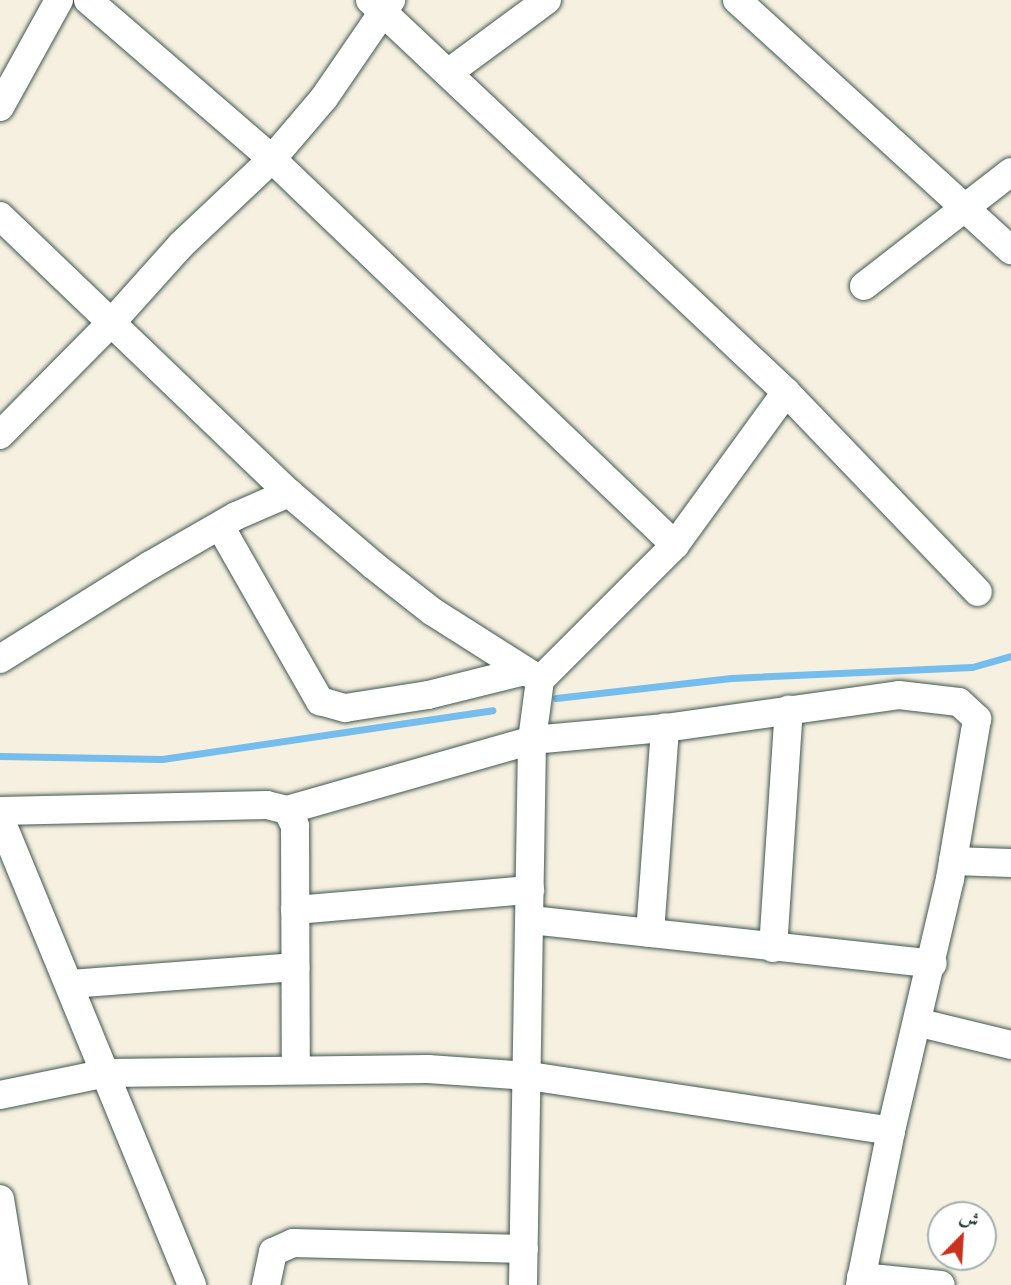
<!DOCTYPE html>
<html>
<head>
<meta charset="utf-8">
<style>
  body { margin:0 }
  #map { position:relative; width:1011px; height:1285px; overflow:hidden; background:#f6f0e0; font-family:"IM FELL Great Primer",Amiri,serif }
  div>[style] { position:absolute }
  .stream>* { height:7px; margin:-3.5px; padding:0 3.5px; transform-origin:3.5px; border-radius:3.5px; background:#75bded }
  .roads { filter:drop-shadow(0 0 2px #3f584e) drop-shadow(0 0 2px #3f584e) }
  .minor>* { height:28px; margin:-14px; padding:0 14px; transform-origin:14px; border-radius:14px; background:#fff }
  span { translate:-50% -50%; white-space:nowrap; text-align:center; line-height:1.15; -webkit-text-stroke:6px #fff; paint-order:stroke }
  .north { position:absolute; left:927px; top:1201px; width:70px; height:70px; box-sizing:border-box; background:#fff; border:2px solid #a5b1ae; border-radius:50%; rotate:24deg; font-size:19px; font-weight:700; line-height:28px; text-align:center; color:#1f3d34 }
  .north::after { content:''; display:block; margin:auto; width:24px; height:32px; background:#c8321e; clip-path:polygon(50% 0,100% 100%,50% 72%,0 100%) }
</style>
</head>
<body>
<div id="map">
  <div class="stream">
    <div style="left:556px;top:698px;width:176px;rotate:-6.5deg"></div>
    <div style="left:731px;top:678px;width:241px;rotate:-2.6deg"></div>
    <div style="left:972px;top:667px;width:41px;rotate:-15.8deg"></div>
    <div style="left:0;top:756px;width:162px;rotate:1.1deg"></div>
    <div style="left:162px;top:759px;width:334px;rotate:-8.4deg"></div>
  </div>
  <div class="roads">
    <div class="minor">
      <div style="left:88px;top:0;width:243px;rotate:40.8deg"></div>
      <div style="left:272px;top:159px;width:558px;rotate:43.77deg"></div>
      <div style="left:370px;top:0;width:572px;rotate:43.3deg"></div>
      <div style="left:786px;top:392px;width:277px;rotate:46.2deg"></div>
      <div style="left:737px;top:0;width:371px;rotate:42.4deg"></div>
      <div style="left:448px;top:73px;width:123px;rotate:-36.4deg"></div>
      <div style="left:0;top:107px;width:122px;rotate:-61.1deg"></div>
      <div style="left:0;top:216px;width:400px;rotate:43.8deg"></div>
      <div style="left:289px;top:493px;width:111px;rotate:40.6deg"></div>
      <div style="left:373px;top:565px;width:76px;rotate:38.1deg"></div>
      <div style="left:433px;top:612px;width:127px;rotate:32.4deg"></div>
      <div style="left:864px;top:286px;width:186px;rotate:-37.8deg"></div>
      <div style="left:0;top:435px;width:158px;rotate:-45.3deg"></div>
      <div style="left:111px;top:323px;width:105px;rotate:-48.1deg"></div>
      <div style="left:181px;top:245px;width:125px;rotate:-43.4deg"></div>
      <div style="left:272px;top:159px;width:80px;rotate:-49.6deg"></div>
      <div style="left:324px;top:98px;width:119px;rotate:-55.6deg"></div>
      <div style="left:220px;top:526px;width:202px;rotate:60.3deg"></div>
      <div style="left:320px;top:701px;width:26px;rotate:16deg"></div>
      <div style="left:345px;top:708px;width:84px;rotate:-8.9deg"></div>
      <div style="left:428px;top:695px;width:99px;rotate:-14deg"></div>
      <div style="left:0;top:659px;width:176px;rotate:-32deg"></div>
      <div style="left:149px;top:566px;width:100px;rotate:-29.9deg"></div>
      <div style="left:236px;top:516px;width:58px;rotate:-23.5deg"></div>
      <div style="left:287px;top:810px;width:255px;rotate:-15.9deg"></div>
      <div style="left:532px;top:740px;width:134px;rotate:-5.2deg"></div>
      <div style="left:665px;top:728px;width:236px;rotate:-8deg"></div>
      <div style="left:899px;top:695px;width:60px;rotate:6.7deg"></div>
      <div style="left:959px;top:702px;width:25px;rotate:43deg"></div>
      <div style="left:977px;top:719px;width:162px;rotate:99.6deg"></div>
      <div style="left:950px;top:879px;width:259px;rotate:103.2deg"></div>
      <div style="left:891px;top:1131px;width:157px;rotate:101.4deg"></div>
      <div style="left:0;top:811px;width:267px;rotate:-1.3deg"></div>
      <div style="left:267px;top:805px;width:21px;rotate:14deg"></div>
      <div style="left:287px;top:810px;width:18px;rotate:63deg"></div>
      <div style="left:295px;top:826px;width:243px;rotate:89.8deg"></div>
      <div style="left:0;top:818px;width:505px;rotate:67.65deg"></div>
      <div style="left:953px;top:861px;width:58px;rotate:2deg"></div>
      <div style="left:295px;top:910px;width:236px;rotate:-4.9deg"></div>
      <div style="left:531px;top:920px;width:404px;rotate:6.2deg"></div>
      <div style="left:650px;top:933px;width:206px;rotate:-85.8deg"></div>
      <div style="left:773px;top:948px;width:239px;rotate:-86.2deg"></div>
      <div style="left:71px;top:984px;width:225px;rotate:-4.3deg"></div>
      <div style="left:920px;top:1023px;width:94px;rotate:13.6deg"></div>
      <div style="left:0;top:1095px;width:109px;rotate:-11.6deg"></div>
      <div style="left:107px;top:1073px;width:321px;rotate:-0.7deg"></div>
      <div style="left:428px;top:1069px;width:101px;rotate:4deg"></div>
      <div style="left:529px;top:1076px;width:366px;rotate:8.6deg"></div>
      <div style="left:0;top:1199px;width:87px;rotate:80.8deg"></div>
      <div style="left:861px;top:1277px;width:80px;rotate:5.7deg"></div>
      <div style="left:266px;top:1285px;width:34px;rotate:-78deg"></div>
      <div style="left:273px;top:1252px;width:22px;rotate:-24deg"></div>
      <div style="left:293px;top:1243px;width:231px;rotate:1.5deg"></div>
      <div style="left:523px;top:1285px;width:545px;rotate:-89.05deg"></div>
      <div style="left:532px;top:740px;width:61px;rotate:-82.4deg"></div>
      <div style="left:540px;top:680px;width:191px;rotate:-45deg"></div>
      <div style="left:675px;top:545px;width:189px;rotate:-54deg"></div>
    </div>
  </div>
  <div class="north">ش</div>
</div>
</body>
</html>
